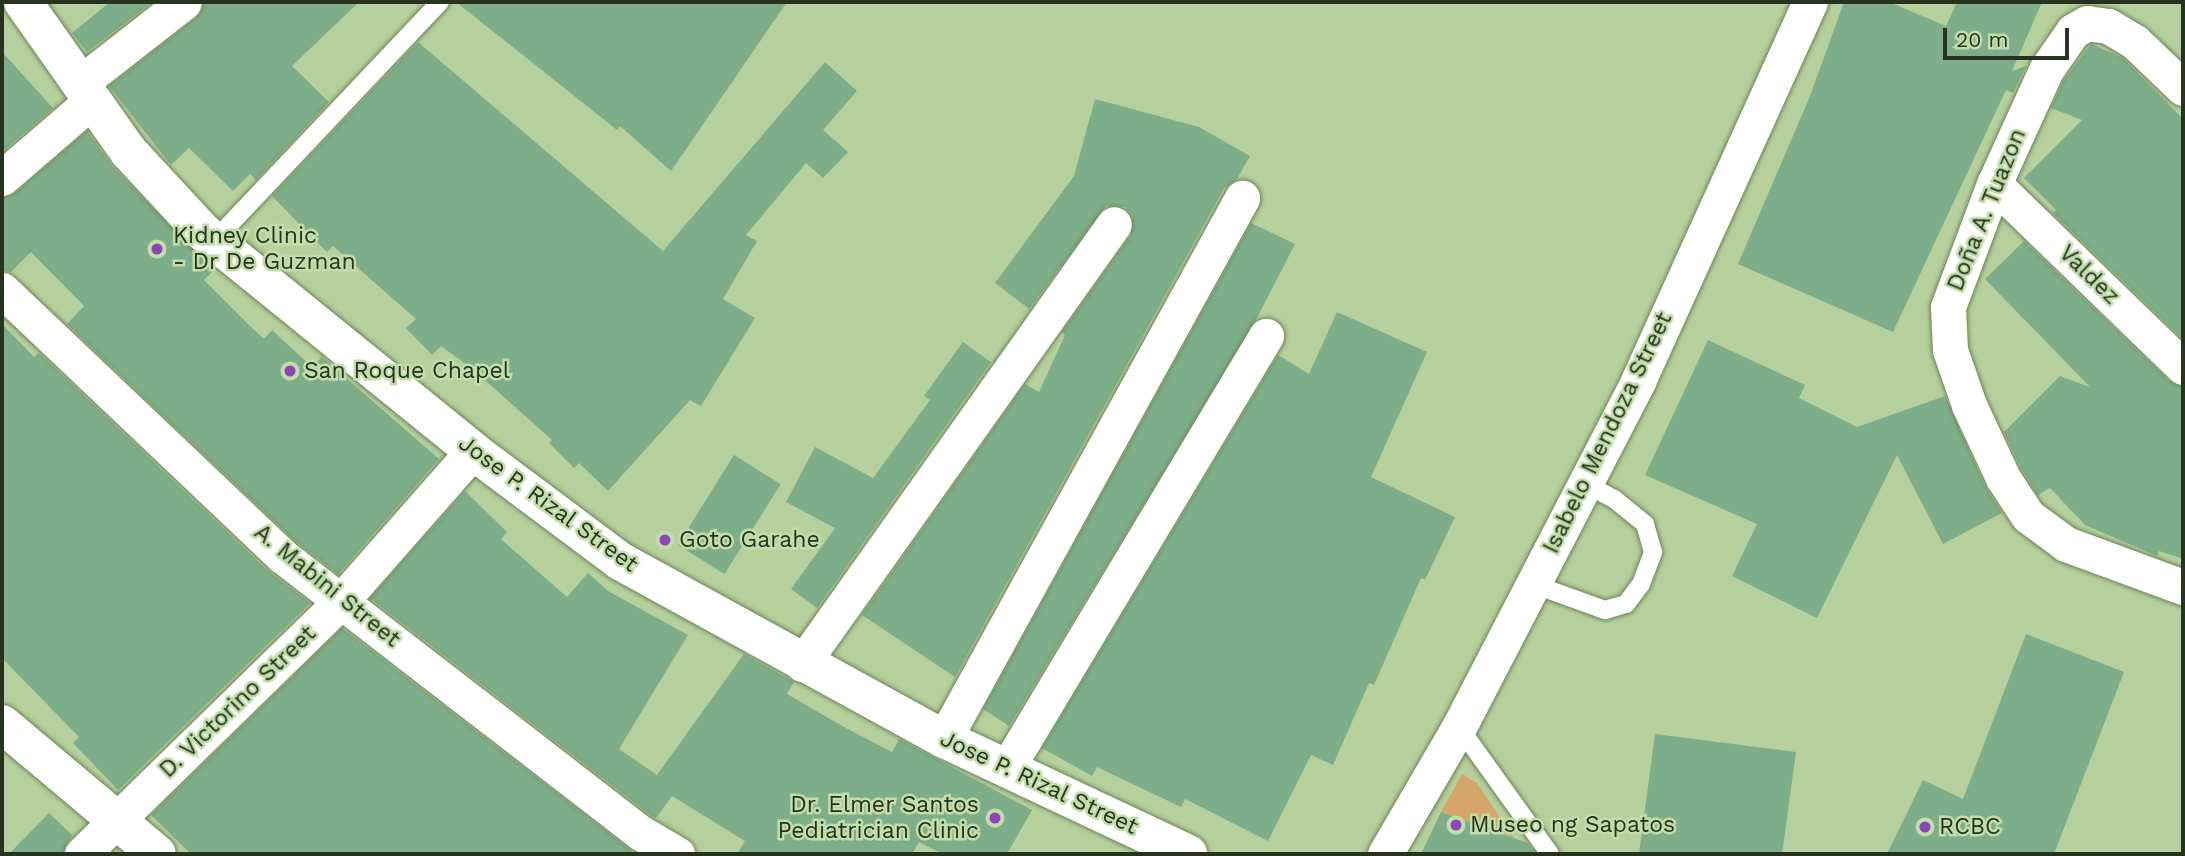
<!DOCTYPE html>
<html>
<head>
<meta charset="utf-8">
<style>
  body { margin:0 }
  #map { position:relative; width:2185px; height:856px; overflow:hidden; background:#b5d09d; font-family:"Work Sans",sans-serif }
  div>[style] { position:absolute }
  .green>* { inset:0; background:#d6a56a }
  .building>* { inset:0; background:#7eae89; transform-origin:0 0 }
  .roads { filter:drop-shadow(0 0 2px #6c8556) drop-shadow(0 0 2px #6c8556) }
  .service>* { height:18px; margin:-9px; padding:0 9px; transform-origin:9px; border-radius:9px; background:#fff }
  .minor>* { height:35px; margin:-17.5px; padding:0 17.5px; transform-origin:17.5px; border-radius:17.5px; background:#fff }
  .tertiary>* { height:38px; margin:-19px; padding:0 19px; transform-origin:19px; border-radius:19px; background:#fff }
  .dots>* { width:19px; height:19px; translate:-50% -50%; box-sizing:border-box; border:4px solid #c1ddaa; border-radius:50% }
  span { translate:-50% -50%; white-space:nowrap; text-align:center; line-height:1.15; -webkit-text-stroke:5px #c1ddaa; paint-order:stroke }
  .street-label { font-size:23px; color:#28331f }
  .poi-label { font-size:23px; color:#28331f }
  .left { translate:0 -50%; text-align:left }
  .right { translate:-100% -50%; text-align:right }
  .frame { position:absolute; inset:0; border:4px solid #28331f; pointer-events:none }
  .scale { position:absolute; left:1943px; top:28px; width:126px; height:32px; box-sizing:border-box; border:4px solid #28331f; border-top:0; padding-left:9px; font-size:21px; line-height:24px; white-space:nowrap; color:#28331f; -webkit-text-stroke:5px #c1ddaa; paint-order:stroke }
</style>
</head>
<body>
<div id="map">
  <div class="green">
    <div style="clip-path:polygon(1462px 774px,1477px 783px,1513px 837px,1441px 812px)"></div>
  </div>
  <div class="building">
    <div style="clip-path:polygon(110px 2px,152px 2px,87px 52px,72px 33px)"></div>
    <div style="clip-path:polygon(204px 2px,359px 2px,292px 66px,329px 102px,256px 180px,250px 174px,233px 191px,189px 148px,171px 165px,109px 86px,196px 18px)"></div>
    <div style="clip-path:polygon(456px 2px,787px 2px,671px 171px,620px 126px,617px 130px)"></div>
    <div style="clip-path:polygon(1844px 2px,1889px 2px,1946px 26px,1957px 2px,2042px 2px,2012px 71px,2026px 66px,2013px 93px,2006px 90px,1893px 332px,1738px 264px,1810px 96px)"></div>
    <div style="clip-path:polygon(418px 42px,663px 251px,825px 62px,857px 91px,823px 130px,848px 152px,823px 178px,806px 163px,746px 235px,757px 241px,723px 299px,755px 318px,701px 406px,690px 400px,608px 491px,579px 463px,574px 468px,549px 443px,552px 440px,470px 367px,441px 346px,432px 355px,406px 328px,416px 319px,333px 246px,327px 252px,272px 196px)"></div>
    <div style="clip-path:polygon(2091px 44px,2123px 58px,2183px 119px,2183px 339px,2053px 213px,2056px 210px,2024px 178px,2082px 120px,2051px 108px,2064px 80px)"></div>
    <div style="clip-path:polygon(2px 52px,53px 108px,2px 152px)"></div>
    <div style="clip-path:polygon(1095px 99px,1199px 127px,1250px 156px,1237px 179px,1224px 188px,955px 677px,862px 615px,1025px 384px,1039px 392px,1065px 335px,1062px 332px,1131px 235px,1132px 215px,1125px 207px,1106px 206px,1029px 309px,995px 283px,1074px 176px)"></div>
    <div style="clip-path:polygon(87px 131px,113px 167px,214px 270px,204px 280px,252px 328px,264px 339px,272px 330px,312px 367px,322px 357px,439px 459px,338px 574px,294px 540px,67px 324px,84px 306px,31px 252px,11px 272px,2px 270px,2px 198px,15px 193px)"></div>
    <div style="clip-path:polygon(1251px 223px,1295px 244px,1257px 318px,1009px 726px,983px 709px)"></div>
    <div style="clip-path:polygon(2024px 241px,2169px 381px,2183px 387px,2183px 559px,2159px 551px,2157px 556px,2085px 525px,2050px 488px,2038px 495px,2021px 468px,2004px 432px,2060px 376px,2090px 387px,1985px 279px)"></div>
    <div style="clip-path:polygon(1337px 312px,1427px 352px,1371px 477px,1455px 517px,1425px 580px,1421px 578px,1374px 685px,1369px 683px,1333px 765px,1311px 755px,1268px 841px,1185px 799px,1181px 807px,1097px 767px,1092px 776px,1042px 748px,1278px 355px,1309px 374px)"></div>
    <div style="clip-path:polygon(2px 324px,34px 357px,39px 353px,267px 570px,310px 603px,118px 790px,73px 743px,79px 737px,2px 658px)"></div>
    <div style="clip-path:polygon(1708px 340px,1805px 385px,1799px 398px,1857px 427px,1945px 396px,1985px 486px,2002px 513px,1943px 544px,1897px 455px,1817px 618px,1732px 576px,1757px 524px,1645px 475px)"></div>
    <div style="clip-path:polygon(963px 342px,991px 362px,817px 608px,791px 589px,835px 528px,786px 502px,815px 447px,873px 478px,930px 400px,924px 396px)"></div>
    <div style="left:734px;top:455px;width:55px;height:106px;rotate:32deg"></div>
    <div style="clip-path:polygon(465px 491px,507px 532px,501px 539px,567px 597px,588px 573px,608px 591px,688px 635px,619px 749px,657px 775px,744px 654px,794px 682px,787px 694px,844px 727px,892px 752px,899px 739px,1032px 810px,1007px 854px,943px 854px,919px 842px,912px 854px,737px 854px,745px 841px,672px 796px,656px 818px,652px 816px,370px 598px)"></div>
    <div style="clip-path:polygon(342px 628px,632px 851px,630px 854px,191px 854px,151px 815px)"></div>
    <div style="clip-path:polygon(2026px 634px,2124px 672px,2054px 854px,1887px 854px,1923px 780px,1963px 799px)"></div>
    <div style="clip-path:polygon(1655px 734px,1796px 752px,1782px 854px,1639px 854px)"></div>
    <div style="clip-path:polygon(1441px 812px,1528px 843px,1536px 854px,1421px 854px)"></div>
    <div style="clip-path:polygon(49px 813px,72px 835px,62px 854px,9px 854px)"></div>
  </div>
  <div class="roads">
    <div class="service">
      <div style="left:214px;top:241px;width:329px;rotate:-46.6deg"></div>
      <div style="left:1533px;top:584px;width:77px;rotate:19.9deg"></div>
      <div style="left:1605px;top:610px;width:22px;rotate:-16deg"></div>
      <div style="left:1626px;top:604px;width:25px;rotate:-53deg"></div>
      <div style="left:1641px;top:584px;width:34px;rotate:-69deg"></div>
      <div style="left:1653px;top:552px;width:29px;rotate:-106deg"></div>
      <div style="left:1645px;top:524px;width:40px;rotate:-141deg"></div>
      <div style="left:1614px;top:499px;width:34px;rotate:-152deg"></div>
      <div style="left:1459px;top:727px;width:156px;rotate:54.4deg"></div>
    </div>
    <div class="minor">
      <div style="left:79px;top:84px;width:133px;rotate:-38deg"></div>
      <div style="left:2183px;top:88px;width:66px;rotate:-136.2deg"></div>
      <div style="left:2135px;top:42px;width:31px;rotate:-149deg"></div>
      <div style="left:2108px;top:26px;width:21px;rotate:-172deg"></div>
      <div style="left:2087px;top:23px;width:16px;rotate:150deg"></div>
      <div style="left:2073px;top:31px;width:47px;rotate:124.7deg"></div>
      <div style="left:2046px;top:70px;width:125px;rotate:114.5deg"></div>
      <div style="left:1994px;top:184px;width:131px;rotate:110.5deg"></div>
      <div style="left:1948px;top:307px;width:43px;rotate:87.3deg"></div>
      <div style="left:1950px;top:350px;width:58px;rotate:70.9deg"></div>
      <div style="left:1969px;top:405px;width:81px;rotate:65deg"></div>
      <div style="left:2003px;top:478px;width:45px;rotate:56.7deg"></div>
      <div style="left:2028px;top:516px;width:47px;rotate:36.4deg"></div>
      <div style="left:2066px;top:544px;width:125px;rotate:20.2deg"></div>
      <div style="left:2px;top:178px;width:116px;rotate:-40.8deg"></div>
      <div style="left:1994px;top:184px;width:263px;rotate:44.1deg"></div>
      <div style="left:2px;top:290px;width:385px;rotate:43.5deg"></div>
      <div style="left:281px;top:555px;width:455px;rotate:37.7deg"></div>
      <div style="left:641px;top:833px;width:42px;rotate:30.3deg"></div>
      <div style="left:802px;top:664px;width:539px;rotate:-54.66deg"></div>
      <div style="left:944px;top:739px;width:618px;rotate:-61.15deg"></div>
      <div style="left:1007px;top:768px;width:504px;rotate:-59.06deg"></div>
      <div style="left:82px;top:854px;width:363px;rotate:-44.3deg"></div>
      <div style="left:342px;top:600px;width:198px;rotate:-48.7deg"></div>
      <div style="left:1385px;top:854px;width:147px;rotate:-59.8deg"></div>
      <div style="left:1459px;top:727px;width:390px;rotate:-62.6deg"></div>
      <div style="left:1638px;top:381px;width:416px;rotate:-65.6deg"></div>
    </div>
    <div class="tertiary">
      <div style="left:23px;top:2px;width:184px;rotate:54.8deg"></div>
      <div style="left:129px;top:152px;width:109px;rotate:47.2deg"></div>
      <div style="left:203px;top:232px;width:348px;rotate:39deg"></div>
      <div style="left:473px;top:451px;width:184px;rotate:36.8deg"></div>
      <div style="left:620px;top:561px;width:370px;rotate:28.8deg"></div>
      <div style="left:944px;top:739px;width:270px;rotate:25.2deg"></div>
      <div style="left:2px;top:724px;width:202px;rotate:40deg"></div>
    </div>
  </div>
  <div class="dots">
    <div style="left:157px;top:249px;background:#8e45b8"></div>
    <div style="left:290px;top:371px;background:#8e45b8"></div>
    <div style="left:665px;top:540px;background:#8e45b8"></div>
    <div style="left:995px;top:818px;background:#8e45b8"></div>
    <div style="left:1456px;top:825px;background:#8e45b8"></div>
    <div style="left:1925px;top:827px;background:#8e45b8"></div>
  </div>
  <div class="street-label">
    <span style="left:1987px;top:210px;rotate:-68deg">Doña A. Tuazon</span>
    <span style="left:2089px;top:275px;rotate:44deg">Valdez</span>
    <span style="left:1608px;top:433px;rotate:-64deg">Isabelo Mendoza Street</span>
    <span style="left:548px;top:504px;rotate:36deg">Jose P. Rizal Street</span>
    <span style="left:327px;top:586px;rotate:39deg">A. Mabini Street</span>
    <span style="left:238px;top:702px;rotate:-44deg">D. Victorino Street</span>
    <span style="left:1039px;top:783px;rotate:25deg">Jose P. Rizal Street</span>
  </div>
  <div class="poi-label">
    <span class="left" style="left:173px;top:249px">Kidney Clinic<br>- Dr De Guzman</span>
    <span class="left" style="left:304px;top:371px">San Roque Chapel</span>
    <span class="left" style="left:679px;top:540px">Goto Garahe</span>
    <span class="right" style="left:979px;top:818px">Dr. Elmer Santos<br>Pediatrician Clinic</span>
    <span class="left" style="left:1470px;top:825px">Museo ng Sapatos</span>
    <span class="left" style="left:1939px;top:827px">RCBC</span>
  </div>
  <div class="frame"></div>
  <div class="scale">20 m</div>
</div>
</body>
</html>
